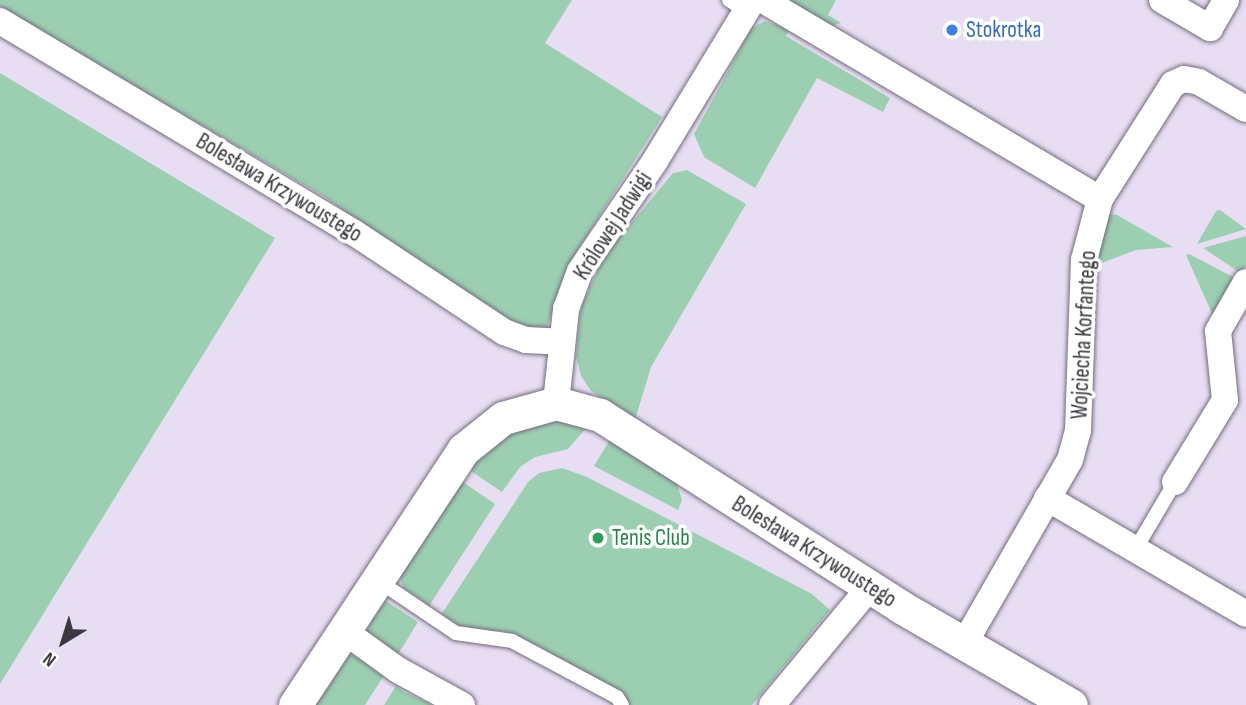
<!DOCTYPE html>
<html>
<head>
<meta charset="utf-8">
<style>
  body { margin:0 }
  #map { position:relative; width:1246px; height:705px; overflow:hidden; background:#e8def3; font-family:"Sofia Sans Condensed",sans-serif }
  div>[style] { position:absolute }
  .green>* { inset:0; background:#9ccfb2 }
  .roads { filter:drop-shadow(0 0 2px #746b7d) drop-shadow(0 0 2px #746b7d) }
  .service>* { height:14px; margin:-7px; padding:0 7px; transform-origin:7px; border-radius:7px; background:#fff }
  .minor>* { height:26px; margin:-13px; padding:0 13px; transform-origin:13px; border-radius:13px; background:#fff }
  .tertiary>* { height:33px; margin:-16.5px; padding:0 16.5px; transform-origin:16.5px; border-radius:16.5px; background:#fff }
  .dots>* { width:19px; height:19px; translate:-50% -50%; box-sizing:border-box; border:4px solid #fff; border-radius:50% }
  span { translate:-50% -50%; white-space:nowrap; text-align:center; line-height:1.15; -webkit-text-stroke:7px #fff; paint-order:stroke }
  .shop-label { font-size:23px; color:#366cbe }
  .left { translate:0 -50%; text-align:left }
  .street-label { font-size:23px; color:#3c3840 }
  .leisure-label { font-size:23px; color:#27864d }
  .north { position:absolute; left:28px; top:607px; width:70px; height:70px; -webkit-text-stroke:5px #fff; paint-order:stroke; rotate:218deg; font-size:19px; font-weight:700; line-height:28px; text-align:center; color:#3c3840 }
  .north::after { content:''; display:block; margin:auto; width:24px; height:32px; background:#3c3840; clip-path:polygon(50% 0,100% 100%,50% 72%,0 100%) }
</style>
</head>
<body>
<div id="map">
  <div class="green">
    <div style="clip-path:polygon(0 0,572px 0,545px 43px,662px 117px,572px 259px,547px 327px,520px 331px,320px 194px,32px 26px,0 6px)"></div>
    <div style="clip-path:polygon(782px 0,836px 0,828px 15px,841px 23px,828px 27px)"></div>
    <div style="clip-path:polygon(764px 21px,789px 29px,786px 36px,890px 98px,883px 112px,817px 78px,755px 188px,704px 157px,694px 134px,751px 29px)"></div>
    <div style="clip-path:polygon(0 73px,275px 238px,0 684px)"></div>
    <div style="clip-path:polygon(687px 170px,746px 204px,651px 367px,635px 420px,591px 391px,581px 376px,576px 356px,581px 307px,605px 255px,673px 173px)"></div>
    <div style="clip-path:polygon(1220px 210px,1246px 229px,1197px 244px,1216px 211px)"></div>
    <div style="clip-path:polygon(1108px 214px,1117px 215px,1173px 247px,1136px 250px,1091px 267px)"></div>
    <div style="clip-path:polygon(1246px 236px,1246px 266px,1239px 272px,1203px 248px)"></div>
    <div style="clip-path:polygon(1189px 254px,1235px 278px,1214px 318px,1186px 255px)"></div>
    <div style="clip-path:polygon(551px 421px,588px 426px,568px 449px,535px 457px,520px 467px,502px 492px,468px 469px,503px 435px)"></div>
    <div style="clip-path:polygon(611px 438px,676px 481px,682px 500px,678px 510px,594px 466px)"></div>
    <div style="clip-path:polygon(562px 468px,587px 477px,812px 594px,830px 610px,752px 705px,629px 705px,502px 631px,468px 631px,441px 615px,528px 482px,539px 473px)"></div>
    <div style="clip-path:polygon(460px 480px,495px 504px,429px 606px,403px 587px,399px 575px)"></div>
    <div style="clip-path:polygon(386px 601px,418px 622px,397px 656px,367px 632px,378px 603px)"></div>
    <div style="clip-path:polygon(356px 655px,385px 674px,365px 705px,312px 705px,347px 656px)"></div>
    <div style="clip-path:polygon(396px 686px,404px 692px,432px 705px,384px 705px)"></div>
  </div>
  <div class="roads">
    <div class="service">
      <div style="left:729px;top:0;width:20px;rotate:33deg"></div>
      <div style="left:1135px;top:550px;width:79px;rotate:-59.5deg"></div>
      <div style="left:377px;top:580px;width:95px;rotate:33.9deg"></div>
      <div style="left:456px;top:633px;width:57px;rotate:8.1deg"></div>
      <div style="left:512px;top:641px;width:119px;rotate:28.1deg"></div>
      <div style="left:617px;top:697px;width:9px;rotate:58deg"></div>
    </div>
    <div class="minor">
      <div style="left:763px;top:0;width:391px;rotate:30.6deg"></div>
      <div style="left:1162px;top:0;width:56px;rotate:30.3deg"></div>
      <div style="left:1210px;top:28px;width:32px;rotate:-60deg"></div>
      <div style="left:0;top:21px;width:411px;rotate:30.9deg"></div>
      <div style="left:353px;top:232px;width:181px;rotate:33.5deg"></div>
      <div style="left:504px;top:332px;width:23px;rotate:20deg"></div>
      <div style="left:526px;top:340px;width:35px;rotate:3deg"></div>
      <div style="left:556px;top:403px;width:95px;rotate:-83.9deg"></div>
      <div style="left:566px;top:309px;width:40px;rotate:-69.8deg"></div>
      <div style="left:580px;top:271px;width:133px;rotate:-55.7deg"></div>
      <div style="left:655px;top:161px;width:188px;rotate:-58.7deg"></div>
      <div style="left:1175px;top:482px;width:96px;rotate:-58.6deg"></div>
      <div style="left:1225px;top:400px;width:69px;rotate:-95.8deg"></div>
      <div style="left:1218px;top:331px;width:56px;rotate:-60.3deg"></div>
      <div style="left:1047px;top:498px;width:230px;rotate:30.2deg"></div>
      <div style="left:344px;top:631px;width:67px;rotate:35.8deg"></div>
      <div style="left:398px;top:670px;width:73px;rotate:28.7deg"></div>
      <div style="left:964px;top:644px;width:212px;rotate:-60.1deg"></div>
      <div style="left:1070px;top:460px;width:30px;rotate:-75deg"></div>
      <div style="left:1078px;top:431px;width:171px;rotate:-88deg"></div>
      <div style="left:1084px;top:260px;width:63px;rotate:-75.3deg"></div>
      <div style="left:1100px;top:199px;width:136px;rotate:-57.6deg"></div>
      <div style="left:1173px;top:84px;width:12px;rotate:-24deg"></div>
      <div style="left:1184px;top:79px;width:15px;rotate:11deg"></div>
      <div style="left:1199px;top:82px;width:54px;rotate:29.9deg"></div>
      <div style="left:772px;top:705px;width:153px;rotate:-50.3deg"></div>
    </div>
    <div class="tertiary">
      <div style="left:295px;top:705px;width:305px;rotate:-56.6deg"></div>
      <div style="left:463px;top:450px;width:51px;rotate:-38.7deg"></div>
      <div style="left:503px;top:418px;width:55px;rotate:-15.8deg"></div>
      <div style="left:556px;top:403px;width:46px;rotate:15.3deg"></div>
      <div style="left:600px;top:415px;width:357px;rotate:32.5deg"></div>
      <div style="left:901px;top:607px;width:196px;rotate:30deg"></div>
    </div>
  </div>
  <div class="dots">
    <div style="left:952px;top:30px;background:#3f7fe0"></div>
    <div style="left:598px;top:538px;background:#2e9e5b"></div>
  </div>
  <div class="shop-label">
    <span class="left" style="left:966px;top:30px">Stokrotka</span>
  </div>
  <div class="street-label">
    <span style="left:279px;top:188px;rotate:31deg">Bolesława Krzywoustego</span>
    <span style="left:613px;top:226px;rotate:-57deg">Królowej Jadwigi</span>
    <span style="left:1084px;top:335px;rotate:-87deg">Wojciecha Korfantego</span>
    <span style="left:814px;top:552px;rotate:32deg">Bolesława Krzywoustego</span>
  </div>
  <div class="leisure-label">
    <span class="left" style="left:612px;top:538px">Tenis Club</span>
  </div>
  <div class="north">N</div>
</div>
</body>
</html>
